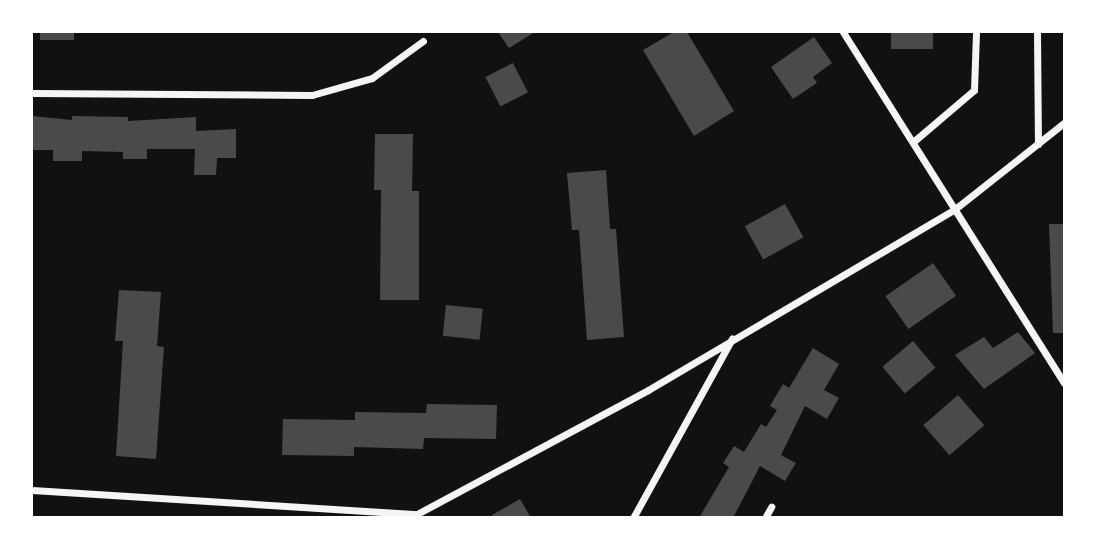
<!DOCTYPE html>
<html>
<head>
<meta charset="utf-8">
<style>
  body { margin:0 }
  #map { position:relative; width:1096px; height:549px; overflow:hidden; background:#111; font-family:"Fira Sans",sans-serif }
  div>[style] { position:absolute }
  .building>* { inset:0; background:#4a4a4a; transform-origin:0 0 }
  .minor>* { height:7px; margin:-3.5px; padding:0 3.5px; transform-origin:3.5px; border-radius:3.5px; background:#f5f5f5 }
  span { translate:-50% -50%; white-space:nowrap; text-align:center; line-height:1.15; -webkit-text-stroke:7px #fff; paint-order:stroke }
  .frame { position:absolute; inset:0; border:33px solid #fff; pointer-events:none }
</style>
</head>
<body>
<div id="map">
  <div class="building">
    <div style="left:40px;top:32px;width:34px;height:8px"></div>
    <div style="clip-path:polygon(498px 32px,535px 32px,509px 48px)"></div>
    <div style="clip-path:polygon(674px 32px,687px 32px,734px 111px,694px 136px,643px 50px)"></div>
    <div style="left:891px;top:32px;width:42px;height:17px"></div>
    <div style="clip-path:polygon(814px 37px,832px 63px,813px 77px,817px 83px,793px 99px,771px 67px)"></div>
    <div style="left:513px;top:63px;width:33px;height:31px;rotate:63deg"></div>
    <div style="clip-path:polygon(32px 116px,72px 120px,72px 116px,128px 117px,128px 121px,196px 117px,196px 131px,236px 129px,236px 158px,217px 158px,216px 175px,194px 175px,195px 149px,147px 149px,147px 159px,123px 159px,123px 152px,82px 151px,82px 161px,53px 161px,53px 150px,32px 150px)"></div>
    <div style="clip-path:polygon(375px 134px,413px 134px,412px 191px,419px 191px,419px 300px,380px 300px,381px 190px,374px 190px)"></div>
    <div style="clip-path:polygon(606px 170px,610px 229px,616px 229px,624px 337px,587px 340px,579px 230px,572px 230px,567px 173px)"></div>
    <div style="left:785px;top:204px;width:38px;height:46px;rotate:61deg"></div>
    <div style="clip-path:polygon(1049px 224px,1064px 224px,1064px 333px,1053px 333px)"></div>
    <div style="left:933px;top:263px;width:40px;height:58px;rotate:55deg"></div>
    <div style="clip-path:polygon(119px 290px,161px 292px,157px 346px,164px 347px,156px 459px,116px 456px,123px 341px,115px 341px)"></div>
    <div style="left:446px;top:305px;width:37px;height:31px;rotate:6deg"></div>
    <div style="clip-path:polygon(1018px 332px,1035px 353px,984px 389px,955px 355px,984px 337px,993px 348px)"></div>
    <div style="left:913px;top:341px;width:35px;height:40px;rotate:50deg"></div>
    <div style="clip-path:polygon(813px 348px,839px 364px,824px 390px,839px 398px,827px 419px,805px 406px,781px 455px,796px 463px,785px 481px,760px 466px,733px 518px,699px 518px,729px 467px,723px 463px,734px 446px,744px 452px,761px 424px,766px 427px,777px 410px,770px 406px,783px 384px,789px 388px)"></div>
    <div style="left:958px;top:395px;width:40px;height:46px;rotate:49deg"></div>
    <div style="clip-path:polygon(427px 404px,497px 405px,496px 439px,424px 438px,423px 449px,354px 447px,354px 456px,282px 455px,283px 419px,355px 420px,355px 412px,426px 413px)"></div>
    <div style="clip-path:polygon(520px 499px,531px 518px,493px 518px,492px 515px)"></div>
  </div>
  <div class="minor">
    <div style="left:843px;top:32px;width:415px;rotate:57.8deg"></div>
    <div style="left:1037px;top:32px;width:112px;rotate:89.5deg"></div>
    <div style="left:32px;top:93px;width:280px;rotate:0.4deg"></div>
    <div style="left:312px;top:95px;width:62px;rotate:-15.8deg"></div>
    <div style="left:372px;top:78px;width:63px;rotate:-36deg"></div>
    <div style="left:913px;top:142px;width:80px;rotate:-40.4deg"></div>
    <div style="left:974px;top:90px;width:58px;rotate:-88deg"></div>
    <div style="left:32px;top:490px;width:386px;rotate:3.6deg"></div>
    <div style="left:417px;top:514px;width:262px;rotate:-28.2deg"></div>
    <div style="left:648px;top:390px;width:356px;rotate:-30.5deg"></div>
    <div style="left:955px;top:209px;width:139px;rotate:-38.3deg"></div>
    <div style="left:633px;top:518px;width:205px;rotate:-61.1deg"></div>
    <div style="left:765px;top:518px;width:13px;rotate:-61deg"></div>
  </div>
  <div class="frame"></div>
</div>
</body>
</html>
